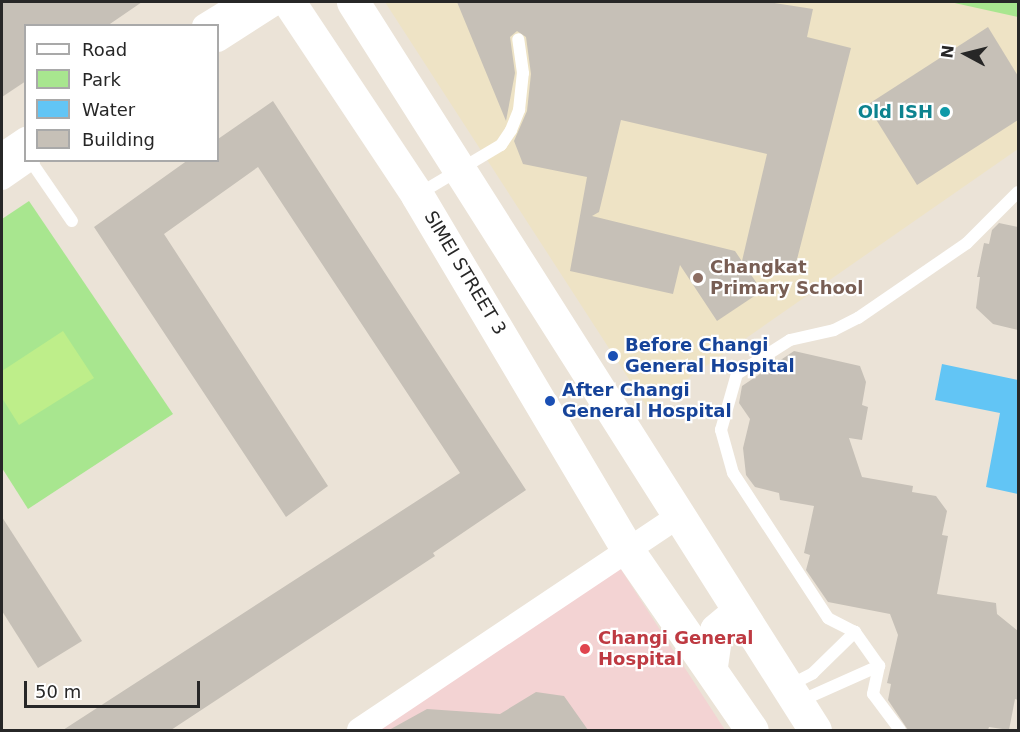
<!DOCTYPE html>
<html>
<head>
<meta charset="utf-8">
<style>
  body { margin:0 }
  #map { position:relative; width:1020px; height:732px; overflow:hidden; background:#ebe3d7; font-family:"DejaVu Sans",sans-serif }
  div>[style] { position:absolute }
  .education>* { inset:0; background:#eee3c5 }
  .medical>* { inset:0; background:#f3d3d3 }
  .green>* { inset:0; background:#a8e68f }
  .pitch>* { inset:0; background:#beee8a }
  .water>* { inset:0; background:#62c5f5 }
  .building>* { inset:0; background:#c6c0b7 }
  .lane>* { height:12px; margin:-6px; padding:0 6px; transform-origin:6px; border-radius:6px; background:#fff }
  .street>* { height:24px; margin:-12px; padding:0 12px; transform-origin:12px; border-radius:12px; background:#fff }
  .secondary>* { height:33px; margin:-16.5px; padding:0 16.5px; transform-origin:16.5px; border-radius:16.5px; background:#fff }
  .dots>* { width:16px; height:16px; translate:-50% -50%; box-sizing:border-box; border:3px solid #fff; border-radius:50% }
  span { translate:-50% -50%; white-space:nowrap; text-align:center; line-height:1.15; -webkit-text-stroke:4.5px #fff; paint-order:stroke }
  .culture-label { font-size:18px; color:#0d838f; font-weight:700 }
  .right { translate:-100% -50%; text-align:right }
  .education-label { font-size:18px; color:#785e54; font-weight:700 }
  .left { translate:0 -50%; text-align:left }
  .street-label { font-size:18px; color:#272727 }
  .transit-label { font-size:18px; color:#164399; font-weight:700 }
  .health-label { font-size:18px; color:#be3a42; font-weight:700 }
  .frame { position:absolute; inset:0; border:3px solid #272727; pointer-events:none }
  .legend { position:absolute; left:24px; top:24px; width:195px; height:138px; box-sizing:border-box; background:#fff; border:2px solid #a9a9a9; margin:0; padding:8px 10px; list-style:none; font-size:18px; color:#272727 }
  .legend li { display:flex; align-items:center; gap:12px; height:30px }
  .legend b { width:30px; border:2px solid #a9a9a9 }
  .north { position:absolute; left:936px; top:24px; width:60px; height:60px; -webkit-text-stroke:4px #fff; paint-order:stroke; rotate:277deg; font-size:16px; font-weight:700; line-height:24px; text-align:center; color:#272727 }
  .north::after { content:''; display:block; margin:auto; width:21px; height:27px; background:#272727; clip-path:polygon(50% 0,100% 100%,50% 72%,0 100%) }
  .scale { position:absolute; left:24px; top:681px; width:176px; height:27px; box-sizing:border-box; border:3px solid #272727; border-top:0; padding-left:8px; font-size:18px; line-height:21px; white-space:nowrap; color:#272727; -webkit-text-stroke:4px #fff; paint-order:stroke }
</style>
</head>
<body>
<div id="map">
  <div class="education">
    <div style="clip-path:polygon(385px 2px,1018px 2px,1018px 149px,647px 407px)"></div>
  </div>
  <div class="medical">
    <div style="clip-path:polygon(620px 568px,725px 730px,377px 730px)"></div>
  </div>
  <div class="green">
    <div style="clip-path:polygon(950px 2px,1018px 2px,1018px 17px)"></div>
    <div style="clip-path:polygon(29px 201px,173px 414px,28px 509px,2px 468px,2px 219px)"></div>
  </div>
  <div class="pitch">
    <div style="clip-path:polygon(63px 331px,94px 378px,19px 425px,2px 398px,2px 371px)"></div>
  </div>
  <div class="water">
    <div style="clip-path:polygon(942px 364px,1018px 380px,1018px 494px,986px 487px,1000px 413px,935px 400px)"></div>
  </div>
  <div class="building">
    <div style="clip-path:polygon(2px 2px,142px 2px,107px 26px,26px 26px,26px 81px,2px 97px)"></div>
    <div style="clip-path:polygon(457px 2px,768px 2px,813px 9px,807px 37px,851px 48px,793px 275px,742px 261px,767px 154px,621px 120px,599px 212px,592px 216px,735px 251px,762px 291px,717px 321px,680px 265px,673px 294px,570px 271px,587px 177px,523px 164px,514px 141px,527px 111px,531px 74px,526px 37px,517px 31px,510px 37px,515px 73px,506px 121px)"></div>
    <div style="clip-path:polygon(988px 27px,1018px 76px,1018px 120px,917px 185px,867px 105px)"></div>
    <div style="clip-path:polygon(273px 101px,526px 490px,433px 553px,435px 556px,171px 730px,63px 730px,460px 473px,258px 167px,164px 234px,328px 486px,286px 517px,94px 227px,188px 160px,218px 160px,218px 139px)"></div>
    <div style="clip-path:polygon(999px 223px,1018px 227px,1018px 330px,993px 324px,976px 308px,980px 277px,977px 277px,984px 243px,989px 244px,992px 230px)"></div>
    <div style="clip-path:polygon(794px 351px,860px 366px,866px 382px,862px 405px,868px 407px,862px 440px,849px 438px,862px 477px,913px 486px,912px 492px,936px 496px,947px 511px,942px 535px,948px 536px,937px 594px,996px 603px,997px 614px,1018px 631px,1018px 700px,1015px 699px,1009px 730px,989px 727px,988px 730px,908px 730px,888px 700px,891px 684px,887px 683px,898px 635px,890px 614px,828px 602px,806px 570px,810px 555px,804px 553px,814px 506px,780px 500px,779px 493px,755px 487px,746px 475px,743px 448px,750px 419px,739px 403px,742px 386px)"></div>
    <div style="clip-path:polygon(2px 517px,82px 641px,38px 668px,2px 611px)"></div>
    <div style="clip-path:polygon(536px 692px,564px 696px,588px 730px,389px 730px,427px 709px,500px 714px)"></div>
  </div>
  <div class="lane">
    <div style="left:30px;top:160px;width:74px;rotate:55.5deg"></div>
    <div style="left:417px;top:195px;width:98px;rotate:-30.8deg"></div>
    <div style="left:501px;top:145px;width:18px;rotate:-56deg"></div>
    <div style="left:511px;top:130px;width:22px;rotate:-68deg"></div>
    <div style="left:519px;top:110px;width:37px;rotate:-84deg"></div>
    <div style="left:523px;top:73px;width:34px;rotate:-98deg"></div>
    <div style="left:788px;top:686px;width:28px;rotate:-27deg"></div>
    <div style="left:813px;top:673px;width:59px;rotate:-44.3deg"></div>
    <div style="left:798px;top:702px;width:89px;rotate:-24deg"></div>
    <div style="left:900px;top:730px;width:45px;rotate:-126.9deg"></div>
    <div style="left:873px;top:694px;width:29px;rotate:-78deg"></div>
    <div style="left:879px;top:666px;width:42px;rotate:-125.2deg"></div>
    <div style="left:855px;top:632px;width:30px;rotate:-153deg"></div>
    <div style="left:828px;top:618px;width:173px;rotate:-123.2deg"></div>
    <div style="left:733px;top:473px;width:45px;rotate:-105.6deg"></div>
    <div style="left:721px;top:430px;width:58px;rotate:-74.1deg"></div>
    <div style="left:737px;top:374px;width:63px;rotate:-32.7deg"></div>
    <div style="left:790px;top:340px;width:45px;rotate:-12.8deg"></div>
    <div style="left:834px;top:330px;width:27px;rotate:-27deg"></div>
    <div style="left:858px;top:318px;width:132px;rotate:-34.5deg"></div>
    <div style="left:967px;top:243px;width:72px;rotate:-45deg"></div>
  </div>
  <div class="street">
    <div style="left:204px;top:26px;width:46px;rotate:-31.6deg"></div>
    <div style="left:218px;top:40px;width:70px;rotate:-32.8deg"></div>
    <div style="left:2px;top:155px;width:29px;rotate:-34deg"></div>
    <div style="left:2px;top:178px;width:32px;rotate:-35deg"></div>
    <div style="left:359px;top:730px;width:386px;rotate:-33.8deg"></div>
  </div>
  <div class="secondary">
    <div style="left:289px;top:2px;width:232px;rotate:56.4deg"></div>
    <div style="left:417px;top:195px;width:415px;rotate:59.3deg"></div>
    <div style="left:629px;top:552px;width:216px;rotate:55.4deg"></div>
    <div style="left:353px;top:2px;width:862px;rotate:57.6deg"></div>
    <div style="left:711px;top:666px;width:36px;rotate:-82deg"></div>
    <div style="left:716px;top:630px;width:30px;rotate:-40deg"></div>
  </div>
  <div class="dots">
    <div style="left:945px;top:112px;background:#0f9aa8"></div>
    <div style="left:698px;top:278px;background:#8d6e63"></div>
    <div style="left:613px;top:356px;background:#1a4fb4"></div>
    <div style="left:550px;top:401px;background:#1a4fb4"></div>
    <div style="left:585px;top:649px;background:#e0444e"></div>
  </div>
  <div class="culture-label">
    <span class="right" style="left:933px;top:112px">Old ISH</span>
  </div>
  <div class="education-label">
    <span class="left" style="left:710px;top:278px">Changkat<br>Primary School</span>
  </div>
  <div class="street-label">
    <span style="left:465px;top:273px;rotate:59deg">SIMEI STREET 3</span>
  </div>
  <div class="transit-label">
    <span class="left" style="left:625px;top:356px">Before Changi<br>General Hospital</span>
    <span class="left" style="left:562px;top:401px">After Changi<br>General Hospital</span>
  </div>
  <div class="health-label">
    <span class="left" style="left:598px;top:649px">Changi General<br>Hospital</span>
  </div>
  <div class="frame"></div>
  <ul class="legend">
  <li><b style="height:8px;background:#fff"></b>Road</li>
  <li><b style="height:16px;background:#a8e68f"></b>Park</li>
  <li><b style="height:16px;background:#62c5f5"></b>Water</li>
  <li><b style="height:16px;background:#c6c0b7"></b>Building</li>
  </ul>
  <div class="north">N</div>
  <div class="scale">50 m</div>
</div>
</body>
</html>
